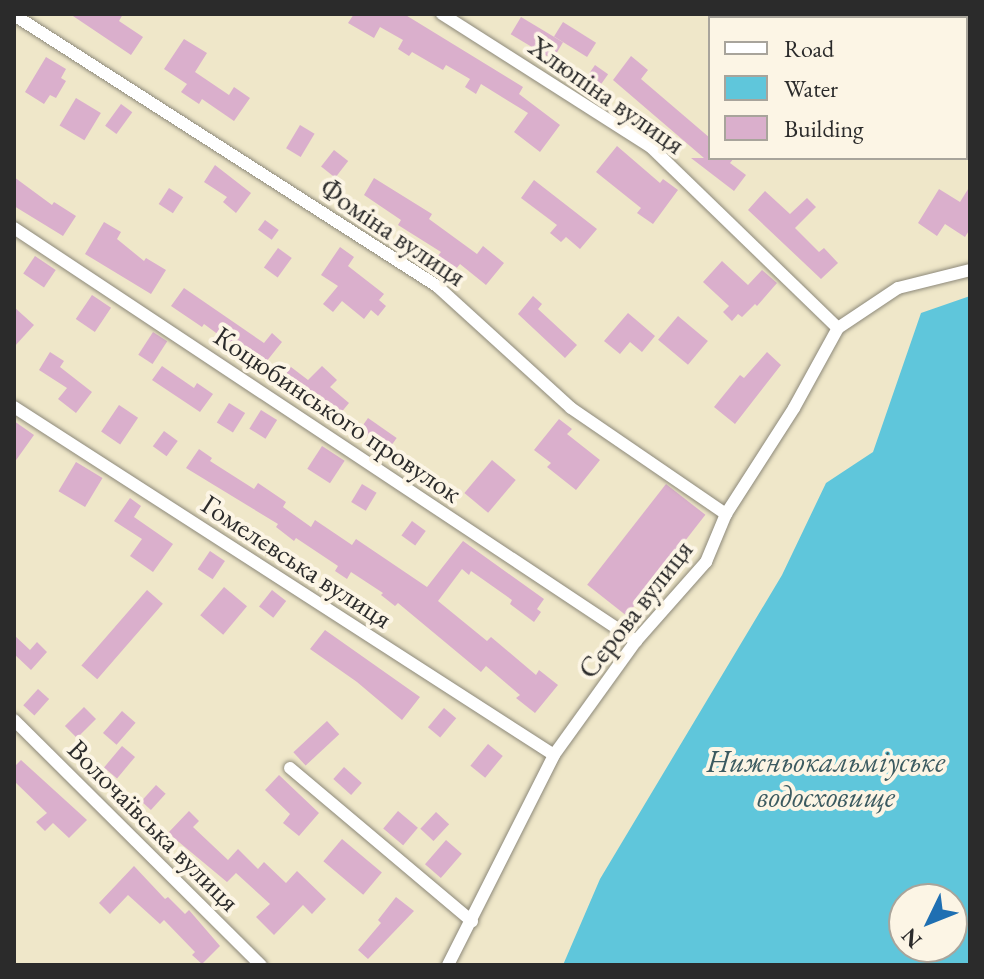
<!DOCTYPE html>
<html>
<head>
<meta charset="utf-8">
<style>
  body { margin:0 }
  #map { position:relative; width:984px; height:979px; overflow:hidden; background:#efe7c9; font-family:"EB Garamond",serif }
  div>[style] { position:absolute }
  .water>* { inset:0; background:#5fc6db }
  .building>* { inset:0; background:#daafcc; transform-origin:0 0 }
  .roads { filter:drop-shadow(0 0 2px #8d897a) drop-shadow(0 0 2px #8d897a) }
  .street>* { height:12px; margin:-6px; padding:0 6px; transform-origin:6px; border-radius:6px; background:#fff }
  span { translate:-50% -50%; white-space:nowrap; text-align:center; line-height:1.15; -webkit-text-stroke:8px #fcf5e5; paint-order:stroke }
  .street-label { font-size:28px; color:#2b2b2b }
  .water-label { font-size:30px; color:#3b5a60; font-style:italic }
  .frame { position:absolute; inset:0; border:16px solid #2b2b2b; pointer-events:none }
  .legend { position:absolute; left:708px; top:16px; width:260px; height:144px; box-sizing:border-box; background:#fcf5e5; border:2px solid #a8a49b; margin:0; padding:10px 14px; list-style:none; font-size:24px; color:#2b2b2b }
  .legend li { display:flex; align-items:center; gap:16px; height:40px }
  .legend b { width:40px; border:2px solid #a8a49b }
  .north { position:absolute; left:888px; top:883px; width:80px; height:80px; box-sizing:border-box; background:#fcf5e5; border:2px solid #a8a49b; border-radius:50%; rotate:227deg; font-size:22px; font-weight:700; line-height:32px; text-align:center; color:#2b2b2b }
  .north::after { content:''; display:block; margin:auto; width:28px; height:36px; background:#1f6fb2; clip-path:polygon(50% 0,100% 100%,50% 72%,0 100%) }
</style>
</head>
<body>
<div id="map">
  <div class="water">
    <div style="clip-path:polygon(evenodd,970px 296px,970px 965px,563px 965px,600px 879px,782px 575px,826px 483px,873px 452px,921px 313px,970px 296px,904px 899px,952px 899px,952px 947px,904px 947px,904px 899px)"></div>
  </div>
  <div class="building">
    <div style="clip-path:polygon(70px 14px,123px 14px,119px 21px,143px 37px,131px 55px)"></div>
    <div style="clip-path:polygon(354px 14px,404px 14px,523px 87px,519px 94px,560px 125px,540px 152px,514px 132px,528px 113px,481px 84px,476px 94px,465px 87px,470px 79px,446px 65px,443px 70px,412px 52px,409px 56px,398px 49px,403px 40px,380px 27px,374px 38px,348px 23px)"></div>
    <div style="left:521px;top:17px;width:49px;height:20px;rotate:31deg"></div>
    <div style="left:563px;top:22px;width:39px;height:17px;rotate:32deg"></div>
    <div style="clip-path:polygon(184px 39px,207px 53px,195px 72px,229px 95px,234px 87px,250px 98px,234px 121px,202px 99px,199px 104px,181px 92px,187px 84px,164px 69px)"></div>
    <div style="clip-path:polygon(631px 56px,648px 70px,641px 79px,710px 138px,710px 158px,734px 158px,730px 163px,746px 175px,734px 191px,691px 158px,704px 158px,613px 80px)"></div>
    <div style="clip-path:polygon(46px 57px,66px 69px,61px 78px,66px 81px,56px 98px,50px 95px,44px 104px,25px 92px)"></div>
    <div style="left:595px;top:65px;width:16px;height:17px;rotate:35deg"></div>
    <div style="left:76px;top:98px;width:29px;height:32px;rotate:31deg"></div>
    <div style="left:121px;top:104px;width:14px;height:27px;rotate:36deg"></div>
    <div style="left:300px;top:125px;width:17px;height:27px;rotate:31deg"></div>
    <div style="clip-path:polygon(617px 146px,660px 183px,663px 179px,678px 190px,653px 224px,637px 213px,641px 208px,596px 172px)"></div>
    <div style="left:334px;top:150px;width:18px;height:21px;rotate:38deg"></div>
    <div style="clip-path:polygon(215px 165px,251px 193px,236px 213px,223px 202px,227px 197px,204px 182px)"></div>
    <div style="clip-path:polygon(14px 177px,52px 205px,54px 202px,76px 216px,63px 236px,14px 206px)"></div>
    <div style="clip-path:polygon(374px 178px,432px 214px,429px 219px,477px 254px,483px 246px,504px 263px,486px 285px,460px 264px,455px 270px,437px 257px,441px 252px,398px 225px,401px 220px,364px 195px)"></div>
    <div style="clip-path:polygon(534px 180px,597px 229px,580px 249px,566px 237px,561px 242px,550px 233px,557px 225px,521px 198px)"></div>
    <div style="clip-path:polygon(970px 186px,970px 229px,965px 237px,945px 224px,937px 236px,918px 223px,939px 189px,960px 202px)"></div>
    <div style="left:169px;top:188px;width:17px;height:19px;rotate:33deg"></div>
    <div style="clip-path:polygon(765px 191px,790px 214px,807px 198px,816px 207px,795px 228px,819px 252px,824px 248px,838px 263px,821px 279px,748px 210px)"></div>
    <div style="left:265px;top:220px;width:17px;height:12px;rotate:36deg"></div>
    <div style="clip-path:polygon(104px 222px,121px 232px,117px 239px,144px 261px,146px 258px,166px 270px,151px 294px,85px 254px)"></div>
    <div style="clip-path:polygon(340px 247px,354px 257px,348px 266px,384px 294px,379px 300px,386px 306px,378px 316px,371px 310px,364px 319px,342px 301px,333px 312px,323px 304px,338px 286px,321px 275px)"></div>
    <div style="left:278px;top:248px;width:17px;height:24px;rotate:36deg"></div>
    <div style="left:35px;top:256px;width:25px;height:21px;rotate:34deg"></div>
    <div style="clip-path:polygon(722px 261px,748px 285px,762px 270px,777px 283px,757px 306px,755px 304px,742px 317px,738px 314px,732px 321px,723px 312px,729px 306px,703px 282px)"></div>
    <div style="clip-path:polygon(184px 288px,264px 343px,272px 333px,282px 342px,262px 367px,204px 324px,202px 327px,171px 306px)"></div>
    <div style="left:92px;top:295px;width:23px;height:29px;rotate:34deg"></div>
    <div style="clip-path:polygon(533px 296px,542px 304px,538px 309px,577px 345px,565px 358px,518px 314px)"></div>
    <div style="clip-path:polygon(14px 307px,34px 325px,14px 347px)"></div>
    <div style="clip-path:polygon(628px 313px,655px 336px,642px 352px,630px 342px,620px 354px,604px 341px)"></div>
    <div style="left:678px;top:316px;width:39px;height:31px;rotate:40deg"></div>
    <div style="left:153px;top:332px;width:17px;height:27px;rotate:33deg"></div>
    <div style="clip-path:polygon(50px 352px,64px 361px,60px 367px,92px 392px,76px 413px,58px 399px,67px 388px,39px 370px)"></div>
    <div style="clip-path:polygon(767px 352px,781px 365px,735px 424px,714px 407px,740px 375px,744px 378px)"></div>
    <div style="clip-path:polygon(162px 366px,194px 388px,197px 383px,213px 394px,200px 412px,152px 380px)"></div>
    <div style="clip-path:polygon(322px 366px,337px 380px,330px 387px,349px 403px,335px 420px,300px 393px,294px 401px,276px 387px,291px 367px,308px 380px)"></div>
    <div style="left:229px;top:403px;width:19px;height:23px;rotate:32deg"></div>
    <div style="left:119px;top:405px;width:23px;height:32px;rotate:34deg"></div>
    <div style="left:261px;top:410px;width:19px;height:22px;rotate:32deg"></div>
    <div style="left:368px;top:418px;width:35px;height:15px;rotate:35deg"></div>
    <div style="clip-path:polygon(559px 419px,572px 429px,567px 434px,600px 460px,576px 490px,547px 467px,551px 463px,534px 450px)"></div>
    <div style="clip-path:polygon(14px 421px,34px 435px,14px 463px)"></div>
    <div style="left:164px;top:431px;width:17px;height:19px;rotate:36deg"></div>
    <div style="left:322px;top:446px;width:27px;height:27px;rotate:33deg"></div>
    <div style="clip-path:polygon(199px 449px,212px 458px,210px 461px,254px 489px,258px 483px,286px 502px,283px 507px,311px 527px,315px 520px,352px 545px,356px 539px,427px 587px,463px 541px,544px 599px,537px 609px,541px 612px,534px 622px,510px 604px,512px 600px,471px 571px,469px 575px,462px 569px,438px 601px,487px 641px,491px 637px,536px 675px,539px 670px,558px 685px,535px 713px,516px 698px,520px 695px,486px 666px,481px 672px,398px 603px,395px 606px,381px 595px,383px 593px,351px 572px,347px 579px,335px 571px,338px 566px,296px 538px,294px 541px,276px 527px,278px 524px,186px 468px)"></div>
    <div style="left:492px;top:460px;width:31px;height:43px;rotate:40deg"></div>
    <div style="left:76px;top:462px;width:31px;height:34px;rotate:31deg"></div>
    <div style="left:362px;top:484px;width:17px;height:21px;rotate:31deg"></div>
    <div style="left:666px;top:484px;width:50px;height:128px;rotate:38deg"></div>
    <div style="clip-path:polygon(130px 498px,141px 506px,134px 517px,173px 544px,153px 572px,130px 556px,142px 539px,114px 521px)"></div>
    <div style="left:412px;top:521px;width:17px;height:18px;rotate:36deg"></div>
    <div style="left:210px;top:551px;width:18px;height:22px;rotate:34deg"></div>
    <div style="left:224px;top:587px;width:30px;height:37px;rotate:40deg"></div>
    <div style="left:147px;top:590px;width:21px;height:100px;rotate:41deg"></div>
    <div style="left:272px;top:590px;width:18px;height:21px;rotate:38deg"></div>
    <div style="clip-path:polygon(325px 630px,420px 697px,402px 720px,357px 682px,310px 649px)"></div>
    <div style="clip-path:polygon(14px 635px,30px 650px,37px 642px,47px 652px,31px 670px,14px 654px)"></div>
    <div style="left:38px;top:689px;width:15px;height:22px;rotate:42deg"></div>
    <div style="left:84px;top:707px;width:17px;height:27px;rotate:45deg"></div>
    <div style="left:444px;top:708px;width:16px;height:25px;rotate:40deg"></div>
    <div style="left:122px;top:711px;width:18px;height:29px;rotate:41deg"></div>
    <div style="left:327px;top:721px;width:18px;height:46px;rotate:47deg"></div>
    <div style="left:488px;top:744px;width:19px;height:28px;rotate:39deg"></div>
    <div style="left:122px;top:746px;width:17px;height:28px;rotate:40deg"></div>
    <div style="clip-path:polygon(21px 760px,87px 820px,69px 838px,53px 823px,45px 831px,36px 822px,47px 813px,14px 781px,14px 767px)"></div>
    <div style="left:344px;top:767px;width:24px;height:16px;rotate:42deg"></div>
    <div style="clip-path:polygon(279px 775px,319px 813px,299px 836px,283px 823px,290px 814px,265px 790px)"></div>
    <div style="left:156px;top:785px;width:13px;height:22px;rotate:42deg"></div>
    <div style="clip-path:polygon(189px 811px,199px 821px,193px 827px,228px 860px,238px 849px,258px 869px,264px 862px,286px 883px,297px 871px,326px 899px,312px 914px,303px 905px,274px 935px,256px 917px,270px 904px,236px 873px,227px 882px,168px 833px)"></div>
    <div style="left:398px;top:811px;width:26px;height:23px;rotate:40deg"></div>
    <div style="left:436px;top:812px;width:18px;height:23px;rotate:43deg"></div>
    <div style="left:342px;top:839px;width:52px;height:29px;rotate:40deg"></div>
    <div style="left:446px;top:840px;width:21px;height:32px;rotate:41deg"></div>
    <div style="clip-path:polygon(134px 866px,165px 899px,168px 897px,185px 914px,189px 910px,220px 946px,202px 964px,192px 955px,195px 952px,164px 920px,160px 924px,128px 895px,110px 914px,99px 903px)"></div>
    <div style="clip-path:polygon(396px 897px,414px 911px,368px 959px,358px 950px,381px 923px,378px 920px)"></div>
  </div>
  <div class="roads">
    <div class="street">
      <div style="left:442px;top:14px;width:248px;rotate:32.5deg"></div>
      <div style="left:651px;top:147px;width:260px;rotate:44.1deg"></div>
      <div style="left:841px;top:14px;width:8px;rotate:30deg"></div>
      <div style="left:14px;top:15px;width:502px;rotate:32.65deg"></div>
      <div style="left:437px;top:286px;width:181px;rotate:42.3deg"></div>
      <div style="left:571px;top:408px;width:188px;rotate:34.4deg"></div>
      <div style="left:966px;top:90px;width:5px;rotate:37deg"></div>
      <div style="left:14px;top:228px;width:747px;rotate:33.58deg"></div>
      <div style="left:14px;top:407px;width:642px;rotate:32.8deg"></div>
      <div style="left:14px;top:720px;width:348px;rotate:44.8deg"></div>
      <div style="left:290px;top:768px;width:238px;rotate:40.1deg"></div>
      <div style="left:448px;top:965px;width:235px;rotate:-63.2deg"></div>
      <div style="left:554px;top:755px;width:140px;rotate:-54.3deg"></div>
      <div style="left:636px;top:641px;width:106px;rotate:-48.5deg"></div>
      <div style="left:706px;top:562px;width:52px;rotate:-67.4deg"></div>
      <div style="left:726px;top:514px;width:126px;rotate:-57.3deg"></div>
      <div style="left:794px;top:408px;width:91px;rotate:-61.2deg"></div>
      <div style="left:838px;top:328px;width:72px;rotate:-33.7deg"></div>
      <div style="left:898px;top:288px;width:74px;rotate:-14deg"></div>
    </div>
  </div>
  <div class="street-label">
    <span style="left:607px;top:95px;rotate:35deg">Хлюпіна вулиця</span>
    <span style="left:393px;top:232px;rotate:34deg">Фоміна вулиця</span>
    <span style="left:338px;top:414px;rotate:34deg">Коцюбинського провулок</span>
    <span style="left:297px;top:561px;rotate:33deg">Гомелєвська вулиця</span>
    <span style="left:635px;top:609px;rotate:-52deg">Сєрова вулиця</span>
    <span style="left:154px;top:825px;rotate:45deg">Волочаївська вулиця</span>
  </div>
  <div class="water-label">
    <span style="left:826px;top:779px">Нижньокальміуське<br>водосховище</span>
  </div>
  <div class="frame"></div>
  <ul class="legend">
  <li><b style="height:10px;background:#fff"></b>Road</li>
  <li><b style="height:22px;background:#5fc6db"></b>Water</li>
  <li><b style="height:22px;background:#daafcc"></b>Building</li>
  </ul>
  <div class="north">N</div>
</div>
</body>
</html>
